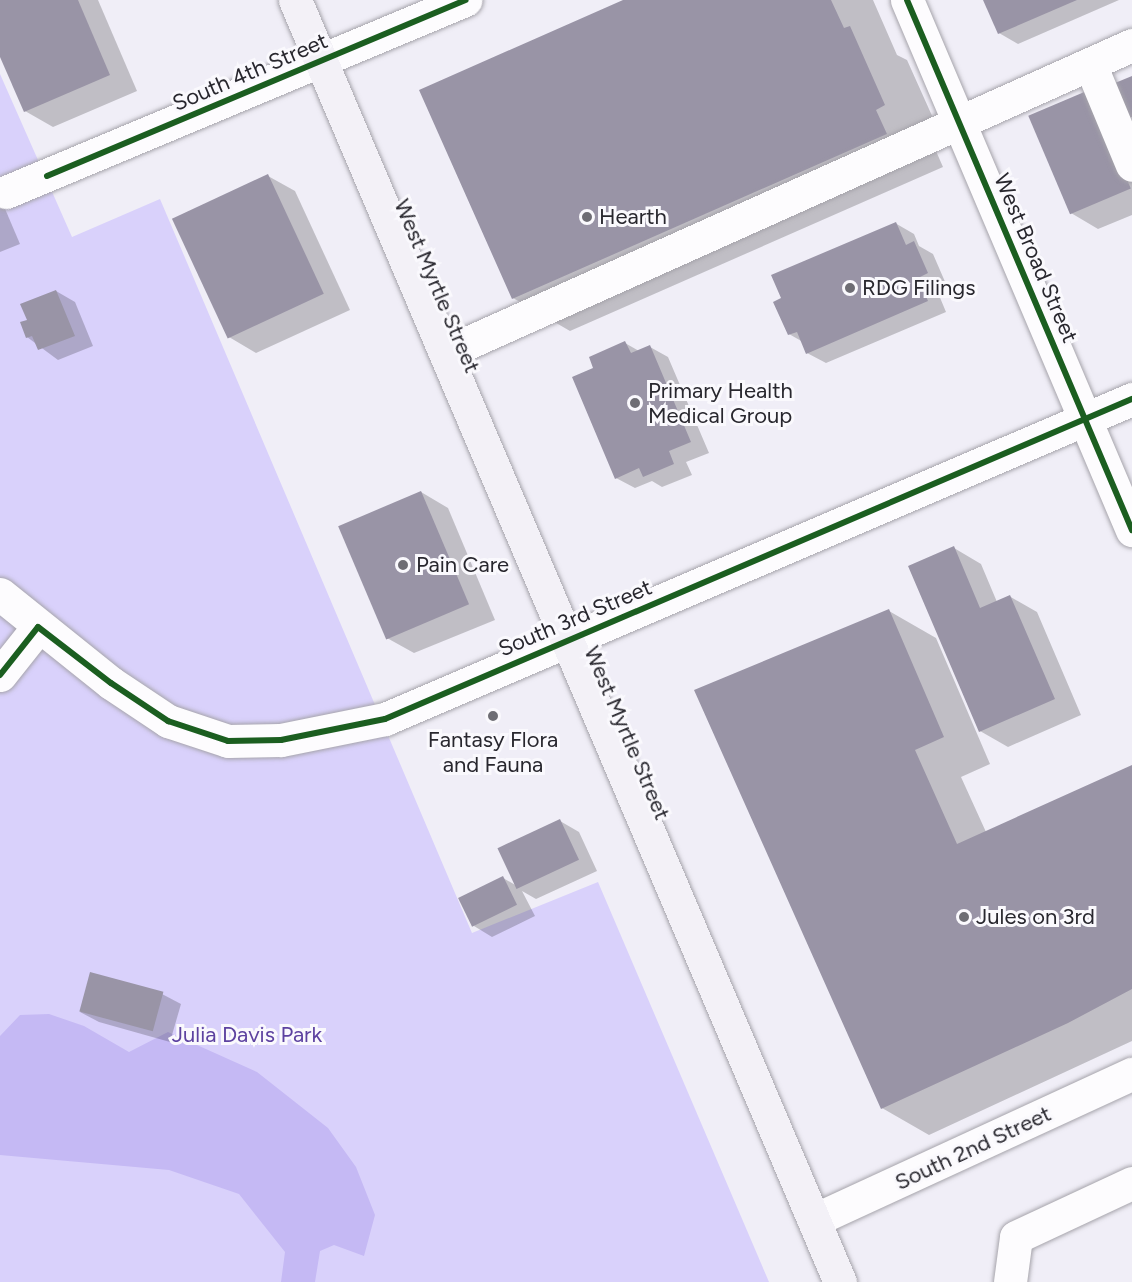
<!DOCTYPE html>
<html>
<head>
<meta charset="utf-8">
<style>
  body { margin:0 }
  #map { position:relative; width:1132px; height:1282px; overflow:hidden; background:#f0eef7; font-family:Figtree,sans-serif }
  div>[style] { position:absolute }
  .green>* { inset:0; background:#d9d1fb }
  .water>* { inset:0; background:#c5b9f4 }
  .shadow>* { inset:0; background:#0003 }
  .building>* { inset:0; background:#9994a6; transform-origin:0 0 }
  .roads { filter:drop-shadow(0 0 2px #a6a4ab) drop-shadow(0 0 2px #a6a4ab) }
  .minor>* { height:33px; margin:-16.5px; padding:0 16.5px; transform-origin:16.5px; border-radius:16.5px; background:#fdfcfe }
  .major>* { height:33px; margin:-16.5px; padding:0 16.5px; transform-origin:16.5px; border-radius:16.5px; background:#f3f1f7 }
  .cycleway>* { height:6px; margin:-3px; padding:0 3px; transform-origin:3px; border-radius:3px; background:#1b5e20 }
  .dots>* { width:16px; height:16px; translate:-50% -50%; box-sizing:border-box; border:3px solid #faf9fd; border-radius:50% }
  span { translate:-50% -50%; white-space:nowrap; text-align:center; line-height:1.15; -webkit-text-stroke:6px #faf9fd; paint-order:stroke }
  .street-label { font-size:22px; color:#28272e }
  .poi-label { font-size:22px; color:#28272e }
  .left { translate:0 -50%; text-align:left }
  .park-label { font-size:22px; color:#5d42a0 }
</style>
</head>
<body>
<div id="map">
  <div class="green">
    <div style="clip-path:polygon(0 74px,72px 237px,160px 199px,472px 933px,598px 882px,769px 1282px,0 1282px)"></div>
  </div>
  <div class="water">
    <div style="clip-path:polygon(49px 1014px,84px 1026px,129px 1052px,168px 1032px,257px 1072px,328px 1128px,356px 1167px,375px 1215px,364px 1256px,334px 1245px,320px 1251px,315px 1282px,281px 1282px,285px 1252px,239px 1194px,169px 1170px,0 1155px,0 1036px,20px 1015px)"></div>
  </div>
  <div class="shadow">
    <div style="clip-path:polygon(0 0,98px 0,137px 91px,53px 127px,25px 111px,0 53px)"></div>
    <div style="clip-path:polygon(626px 0,873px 0,897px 55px,907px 60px,942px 138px,932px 142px,943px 167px,570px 331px,513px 298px)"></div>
    <div style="clip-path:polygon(985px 0,1119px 0,1018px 44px,999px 33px)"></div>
    <div style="clip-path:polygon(1132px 144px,1132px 215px,1098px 229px,1071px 213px)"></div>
    <div style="clip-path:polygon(268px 176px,295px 191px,350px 310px,256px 353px,229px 337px)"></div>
    <div style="clip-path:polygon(0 197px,20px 244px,0 252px)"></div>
    <div style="clip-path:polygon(895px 223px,914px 234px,919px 246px,933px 254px,946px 284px,936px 288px,946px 312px,826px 363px,807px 353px,803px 342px,789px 334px)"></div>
    <div style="clip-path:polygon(56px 291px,75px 302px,93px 346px,58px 360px,27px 337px)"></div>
    <div style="clip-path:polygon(625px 343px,639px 351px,650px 347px,668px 357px,709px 453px,686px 462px,692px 475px,662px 487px,652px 481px,635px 488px,616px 478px,595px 369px)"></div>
    <div style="clip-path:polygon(421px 492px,448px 508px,495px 620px,414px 653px,387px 638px)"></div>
    <div style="clip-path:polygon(954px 548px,981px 564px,997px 602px,1009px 596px,1037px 612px,1081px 715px,1008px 747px,980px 731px)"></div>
    <div style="clip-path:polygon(889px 611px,936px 638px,990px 764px,961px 777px,986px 832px,1132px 767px,1132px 1041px,929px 1135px,882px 1108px)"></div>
    <div style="clip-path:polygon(560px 821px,579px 832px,597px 871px,536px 899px,522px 891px,535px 916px,492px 937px,474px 926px,503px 878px,517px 886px)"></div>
    <div style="clip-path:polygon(162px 994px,181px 1004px,170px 1042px,99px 1022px,80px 1012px)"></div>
  </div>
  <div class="building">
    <div style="clip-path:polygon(0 0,78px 0,110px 75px,24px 112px,0 57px)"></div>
    <div style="clip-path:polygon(623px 0,831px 0,844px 28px,850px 26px,885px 105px,876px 110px,887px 134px,512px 299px,419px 90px)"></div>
    <div style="clip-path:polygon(983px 0,1077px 0,998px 34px)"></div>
    <div style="clip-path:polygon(1132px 76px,1132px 117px,1130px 118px,1115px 83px)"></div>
    <div style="left:1089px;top:90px;width:107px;height:66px;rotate:67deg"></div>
    <div style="left:268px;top:174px;width:132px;height:106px;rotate:65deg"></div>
    <div style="clip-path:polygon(896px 222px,906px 245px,914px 241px,928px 273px,918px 278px,928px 301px,806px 354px,797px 332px,788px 335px,773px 302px,781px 298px,771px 275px)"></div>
    <div style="clip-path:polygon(56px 290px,75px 336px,38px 350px,32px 336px,26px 338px,20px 322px,27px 320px,20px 304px)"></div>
    <div style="clip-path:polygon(625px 341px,631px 353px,650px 345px,691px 442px,669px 451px,674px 464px,643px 477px,639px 468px,615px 479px,572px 377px,593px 368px,589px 357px)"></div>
    <div style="left:421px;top:491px;width:123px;height:90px;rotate:67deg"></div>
    <div style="clip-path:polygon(954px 546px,980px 608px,1010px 595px,1055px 699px,979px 732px,908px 566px)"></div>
    <div style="clip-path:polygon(889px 609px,944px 737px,915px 750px,957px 844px,1132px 765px,1132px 989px,1068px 1023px,881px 1109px,694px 690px)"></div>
    <div style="left:560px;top:819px;width:45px;height:69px;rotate:65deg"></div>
    <div style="left:503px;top:876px;width:32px;height:50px;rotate:64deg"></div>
    <div style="left:90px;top:972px;width:76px;height:41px;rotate:15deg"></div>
  </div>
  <div class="roads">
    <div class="minor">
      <div style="left:907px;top:0;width:576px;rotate:67deg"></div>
      <div style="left:1090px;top:64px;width:109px;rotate:67.4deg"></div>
      <div style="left:6px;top:192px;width:498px;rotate:-22.7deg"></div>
      <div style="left:445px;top:353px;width:753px;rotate:-24.15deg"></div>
      <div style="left:0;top:594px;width:142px;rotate:38.7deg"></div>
      <div style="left:111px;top:683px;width:69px;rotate:33.7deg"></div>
      <div style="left:168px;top:721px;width:63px;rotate:18.4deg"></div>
      <div style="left:228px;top:741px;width:53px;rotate:-1.1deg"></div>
      <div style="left:281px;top:740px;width:106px;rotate:-11.4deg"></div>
      <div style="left:385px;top:719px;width:813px;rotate:-23.19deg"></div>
      <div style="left:0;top:675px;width:61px;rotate:-51.6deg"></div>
      <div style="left:814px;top:1220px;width:350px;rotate:-24.7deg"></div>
      <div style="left:1010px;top:1282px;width:45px;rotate:-82.4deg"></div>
      <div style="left:1016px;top:1237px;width:128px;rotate:-25deg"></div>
    </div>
    <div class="major">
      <div style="left:295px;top:0;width:1393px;rotate:66.97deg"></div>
    </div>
  </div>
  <div class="cycleway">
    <div style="left:907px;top:0;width:576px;rotate:67deg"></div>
    <div style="left:47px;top:176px;width:454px;rotate:-22.8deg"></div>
    <div style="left:0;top:675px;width:61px;rotate:-51.6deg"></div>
    <div style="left:38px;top:627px;width:92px;rotate:37.5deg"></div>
    <div style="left:111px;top:683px;width:69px;rotate:33.7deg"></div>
    <div style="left:168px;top:721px;width:63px;rotate:18.4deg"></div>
    <div style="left:228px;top:741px;width:53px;rotate:-1.1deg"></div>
    <div style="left:281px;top:740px;width:106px;rotate:-11.4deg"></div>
    <div style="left:385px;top:719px;width:813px;rotate:-23.19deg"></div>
  </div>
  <div class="dots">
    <div style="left:587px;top:217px;background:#6e6d74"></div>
    <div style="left:850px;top:288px;background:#6e6d74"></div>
    <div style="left:635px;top:403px;background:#6e6d74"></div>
    <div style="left:403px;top:565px;background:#6e6d74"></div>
    <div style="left:493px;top:716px;background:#6e6d74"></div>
    <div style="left:964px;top:917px;background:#6e6d74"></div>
  </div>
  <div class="street-label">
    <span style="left:250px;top:72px;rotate:-23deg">South 4th Street</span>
    <span style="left:1036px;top:258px;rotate:67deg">West Broad Street</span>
    <span style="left:437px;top:286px;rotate:67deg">West Myrtle Street</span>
    <span style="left:575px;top:618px;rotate:-23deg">South 3rd Street</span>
    <span style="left:627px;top:733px;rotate:67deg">West Myrtle Street</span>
    <span style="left:973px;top:1148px;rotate:-25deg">South 2nd Street</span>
  </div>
  <div class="poi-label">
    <span class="left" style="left:599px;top:217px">Hearth</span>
    <span class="left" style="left:862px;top:288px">RDG Filings</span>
    <span class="left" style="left:648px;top:403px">Primary Health<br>Medical Group</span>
    <span class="left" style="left:416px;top:565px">Pain Care</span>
    <span style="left:493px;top:752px">Fantasy Flora<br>and Fauna</span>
    <span class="left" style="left:976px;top:917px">Jules on 3rd</span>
  </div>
  <div class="park-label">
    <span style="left:247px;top:1035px">Julia Davis Park</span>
  </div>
</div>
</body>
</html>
